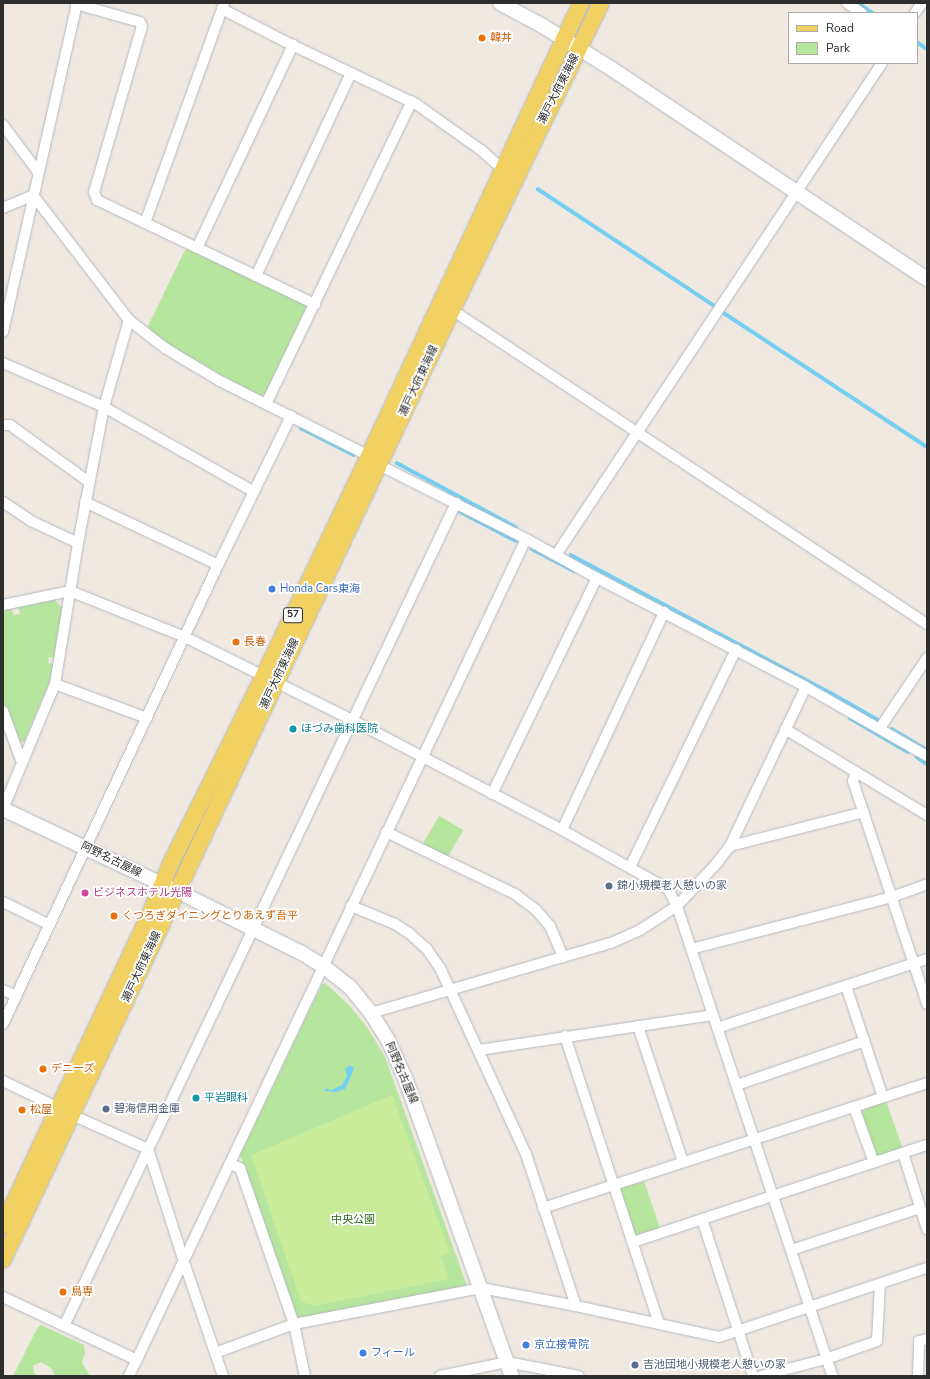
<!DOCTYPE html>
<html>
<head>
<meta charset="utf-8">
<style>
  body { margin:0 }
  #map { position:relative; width:930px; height:1379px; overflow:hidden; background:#efe9e1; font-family:"Nunito Sans","Noto Sans JP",sans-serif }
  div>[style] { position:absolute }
  .green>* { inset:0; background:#b6e59e; transform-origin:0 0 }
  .pitch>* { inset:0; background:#c9ec9a }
  .water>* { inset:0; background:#75cff0 }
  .stream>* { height:3.5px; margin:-1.75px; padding:0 1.75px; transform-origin:1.75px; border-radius:1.75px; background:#75cff0 }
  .roads { filter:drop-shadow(0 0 1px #b4b7c1) drop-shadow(0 0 1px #b4b7c1) }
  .street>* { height:10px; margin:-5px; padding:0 5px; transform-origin:5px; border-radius:5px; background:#fff }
  .secondary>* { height:14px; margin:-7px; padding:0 7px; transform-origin:7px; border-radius:7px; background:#fff }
  .primary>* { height:16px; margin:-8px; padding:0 8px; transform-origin:8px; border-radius:8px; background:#f2d163 }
  .dots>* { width:11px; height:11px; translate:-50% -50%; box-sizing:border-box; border:2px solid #fff; border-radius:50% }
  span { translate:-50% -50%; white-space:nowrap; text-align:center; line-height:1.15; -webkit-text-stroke:3.5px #fff; paint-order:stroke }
  .shield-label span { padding:1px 3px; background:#fff; border:1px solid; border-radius:3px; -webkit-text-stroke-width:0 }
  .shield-label { font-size:10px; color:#2e2e2e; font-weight:700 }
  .food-label { font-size:11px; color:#c56008 }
  .left { translate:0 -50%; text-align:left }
  .street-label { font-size:11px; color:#2e2e2e }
  .shop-label { font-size:11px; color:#366cbe }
  .culture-label { font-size:11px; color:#0d838f }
  .service-label { font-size:11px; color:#4e5e75 }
  .hotel-label { font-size:11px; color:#b23c85 }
  .park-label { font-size:11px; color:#2c6e1b }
  .frame { position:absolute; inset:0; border:4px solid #2e2e2e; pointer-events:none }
  .legend { position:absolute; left:788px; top:12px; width:130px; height:52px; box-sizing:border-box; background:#fff; border:1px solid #ababab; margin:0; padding:5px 7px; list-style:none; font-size:12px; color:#2e2e2e }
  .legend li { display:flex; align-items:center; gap:8px; height:20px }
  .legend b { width:20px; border:1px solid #ababab }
</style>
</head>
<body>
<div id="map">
  <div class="green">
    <div style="clip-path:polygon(190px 248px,304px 302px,306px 308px,266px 393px,260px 396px,169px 346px,150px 331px,148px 326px,185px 250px)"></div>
    <div style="clip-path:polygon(55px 600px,62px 608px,55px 658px,49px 657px,48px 663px,54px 664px,50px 681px,24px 742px,17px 741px,3px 700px,3px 610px,10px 608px,14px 615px,20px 614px,18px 606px)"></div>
    <div style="left:439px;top:816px;width:28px;height:33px;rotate:30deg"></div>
    <div style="clip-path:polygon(325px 983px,348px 1004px,367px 1027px,385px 1057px,467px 1286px,302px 1320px,296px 1317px,240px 1155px,322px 984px)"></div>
    <div style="clip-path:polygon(886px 1101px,903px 1149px,878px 1156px,875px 1154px,860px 1115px,863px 1110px)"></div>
    <div style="clip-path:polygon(644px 1181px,660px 1228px,639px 1235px,634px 1234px,620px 1193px,622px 1188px)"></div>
    <div style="clip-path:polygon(41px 1325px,84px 1345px,85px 1353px,82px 1363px,90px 1376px,55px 1376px,51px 1368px,41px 1362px,33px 1366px,35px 1376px,13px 1376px,38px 1327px)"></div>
  </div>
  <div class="pitch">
    <div style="clip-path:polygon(392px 1095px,450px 1253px,441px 1256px,449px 1279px,313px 1306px,301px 1301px,251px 1155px)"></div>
  </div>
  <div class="water">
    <div style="clip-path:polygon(350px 1065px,354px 1068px,350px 1079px,345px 1089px,336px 1092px,325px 1091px,325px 1088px,331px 1090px,342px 1085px,347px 1076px,345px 1069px)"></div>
  </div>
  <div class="stream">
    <div style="left:858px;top:3px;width:18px;rotate:34deg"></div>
    <div style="left:917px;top:42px;width:12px;rotate:35deg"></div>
    <div style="left:538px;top:189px;width:210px;rotate:33.5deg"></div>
    <div style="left:724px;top:313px;width:243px;rotate:33.4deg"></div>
    <div style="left:301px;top:428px;width:59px;rotate:27deg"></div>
    <div style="left:397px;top:463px;width:135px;rotate:28.3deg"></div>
    <div style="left:459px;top:511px;width:64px;rotate:27.8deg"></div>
    <div style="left:532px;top:549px;width:47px;rotate:27.6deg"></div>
    <div style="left:571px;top:555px;width:294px;rotate:28deg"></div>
    <div style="left:831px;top:693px;width:56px;rotate:29.7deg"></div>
    <div style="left:850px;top:718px;width:67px;rotate:30.4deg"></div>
    <div style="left:892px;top:729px;width:41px;rotate:31deg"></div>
    <div style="left:917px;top:757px;width:12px;rotate:35deg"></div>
  </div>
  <div class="roads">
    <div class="street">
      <div style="left:847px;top:3px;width:18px;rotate:34deg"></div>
      <div style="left:76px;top:4px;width:66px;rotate:15.7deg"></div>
      <div style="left:140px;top:22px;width:4px;rotate:63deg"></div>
      <div style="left:142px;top:26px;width:173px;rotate:106.1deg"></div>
      <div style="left:94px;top:192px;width:9px;rotate:69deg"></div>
      <div style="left:97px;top:200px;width:242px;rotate:25.5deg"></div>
      <div style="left:222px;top:9px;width:76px;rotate:27.2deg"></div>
      <div style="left:290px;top:44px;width:140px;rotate:25.5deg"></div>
      <div style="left:416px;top:104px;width:80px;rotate:35.3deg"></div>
      <div style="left:481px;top:150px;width:30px;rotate:42deg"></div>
      <div style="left:915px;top:13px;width:12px;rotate:-55deg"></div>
      <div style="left:3px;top:125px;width:59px;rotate:53.3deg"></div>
      <div style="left:33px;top:195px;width:158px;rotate:52.5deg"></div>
      <div style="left:129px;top:320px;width:46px;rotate:37.9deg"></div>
      <div style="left:165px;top:348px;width:64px;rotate:31deg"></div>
      <div style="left:220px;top:381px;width:167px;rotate:26.7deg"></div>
      <div style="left:3px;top:208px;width:33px;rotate:-23deg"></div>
      <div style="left:145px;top:223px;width:234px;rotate:-70.2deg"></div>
      <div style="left:197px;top:248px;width:225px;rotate:-64.7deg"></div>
      <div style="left:256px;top:276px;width:224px;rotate:-64.9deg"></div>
      <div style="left:452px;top:310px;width:569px;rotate:33.47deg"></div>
      <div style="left:3px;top:332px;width:337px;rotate:-77.3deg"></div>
      <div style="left:3px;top:363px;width:110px;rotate:23.5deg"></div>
      <div style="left:104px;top:407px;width:172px;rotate:29.5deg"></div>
      <div style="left:266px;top:404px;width:336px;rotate:-64.3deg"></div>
      <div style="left:3px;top:425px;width:7px"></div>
      <div style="left:10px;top:425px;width:97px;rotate:35.8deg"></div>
      <div style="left:379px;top:465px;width:165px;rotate:26.7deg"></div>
      <div style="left:526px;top:539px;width:81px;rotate:28.8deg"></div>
      <div style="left:597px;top:578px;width:236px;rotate:27.5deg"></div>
      <div style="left:806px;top:687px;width:139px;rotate:29.7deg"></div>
      <div style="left:3px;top:502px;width:34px;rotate:34deg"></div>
      <div style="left:31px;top:521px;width:52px;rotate:25.1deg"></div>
      <div style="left:85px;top:502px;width:147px;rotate:25.3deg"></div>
      <div style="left:556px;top:555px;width:590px;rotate:-56.47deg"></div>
      <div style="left:3px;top:605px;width:68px;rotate:-11.8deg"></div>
      <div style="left:70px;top:591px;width:124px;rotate:21.8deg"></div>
      <div style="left:185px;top:637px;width:186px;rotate:26.4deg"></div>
      <div style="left:352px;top:720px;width:237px;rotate:27.6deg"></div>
      <div style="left:562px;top:830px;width:121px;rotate:29.1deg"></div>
      <div style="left:668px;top:889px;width:19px;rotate:62deg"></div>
      <div style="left:677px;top:906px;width:495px;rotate:71.7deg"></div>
      <div style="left:55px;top:684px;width:98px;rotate:20.3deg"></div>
      <div style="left:3px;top:711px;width:55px;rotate:69.9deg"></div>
      <div style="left:880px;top:728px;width:84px;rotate:-56.1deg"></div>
      <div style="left:785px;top:729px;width:166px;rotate:31.2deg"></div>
      <div style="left:856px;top:772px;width:9px;rotate:108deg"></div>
      <div style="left:853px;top:781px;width:235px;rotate:71.6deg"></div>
      <div style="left:492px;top:794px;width:240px;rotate:-64.1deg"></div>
      <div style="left:3px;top:809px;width:135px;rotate:-67.4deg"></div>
      <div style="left:55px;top:684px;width:143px;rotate:-80.7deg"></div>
      <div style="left:78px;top:543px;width:138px;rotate:-79.2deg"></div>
      <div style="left:104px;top:407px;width:91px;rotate:-74deg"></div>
      <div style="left:562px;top:830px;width:241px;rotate:-64.9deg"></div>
      <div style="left:386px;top:832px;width:143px;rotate:25.7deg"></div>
      <div style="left:515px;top:894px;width:26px;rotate:37deg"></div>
      <div style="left:536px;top:910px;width:21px;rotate:49deg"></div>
      <div style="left:550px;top:926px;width:34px;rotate:67deg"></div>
      <div style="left:730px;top:846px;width:138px;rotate:-14.2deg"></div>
      <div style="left:630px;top:867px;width:242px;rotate:-64deg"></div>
      <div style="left:3px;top:902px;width:52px;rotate:26.1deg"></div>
      <div style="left:351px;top:906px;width:48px;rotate:22.2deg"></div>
      <div style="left:395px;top:924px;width:17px;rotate:33deg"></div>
      <div style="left:409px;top:933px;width:24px;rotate:42deg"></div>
      <div style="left:427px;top:949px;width:23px;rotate:56deg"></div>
      <div style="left:440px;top:968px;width:205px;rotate:65.2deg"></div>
      <div style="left:526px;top:1154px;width:160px;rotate:71.8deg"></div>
      <div style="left:691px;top:949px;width:208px;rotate:-14.5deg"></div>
      <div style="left:892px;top:897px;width:37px;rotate:-20deg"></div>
      <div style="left:846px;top:986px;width:117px;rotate:71.6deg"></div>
      <div style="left:3px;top:990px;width:15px;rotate:23deg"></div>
      <div style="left:371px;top:1013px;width:250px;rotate:-16.3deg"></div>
      <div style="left:611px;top:943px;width:32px;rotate:-24deg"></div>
      <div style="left:640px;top:930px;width:44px;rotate:-33deg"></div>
      <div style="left:677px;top:906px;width:59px;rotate:-47.1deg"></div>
      <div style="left:717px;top:863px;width:21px;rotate:-53deg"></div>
      <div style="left:730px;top:846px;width:176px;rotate:-64.5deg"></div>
      <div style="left:3px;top:1024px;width:507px;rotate:-64.9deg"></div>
      <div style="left:218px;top:565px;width:166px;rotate:-63.9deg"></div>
      <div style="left:638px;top:1026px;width:143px;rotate:71.7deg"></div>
      <div style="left:717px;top:1028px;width:221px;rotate:-18.2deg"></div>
      <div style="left:565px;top:1036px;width:303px;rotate:71.9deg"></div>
      <div style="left:479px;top:1050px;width:236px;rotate:-8.5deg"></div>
      <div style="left:3px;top:1081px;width:62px;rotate:25.7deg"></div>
      <div style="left:737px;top:1085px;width:135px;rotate:-19deg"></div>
      <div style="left:854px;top:1107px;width:59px;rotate:70.3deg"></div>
      <div style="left:72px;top:1115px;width:83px;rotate:24.1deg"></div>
      <div style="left:148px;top:1149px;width:119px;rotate:72.3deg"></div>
      <div style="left:184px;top:1262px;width:120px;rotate:71.1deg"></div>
      <div style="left:903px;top:1153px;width:80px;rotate:72.5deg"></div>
      <div style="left:230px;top:1164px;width:11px;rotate:22deg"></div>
      <div style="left:240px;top:1168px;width:165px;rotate:70.9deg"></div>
      <div style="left:294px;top:1324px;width:53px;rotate:78.1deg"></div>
      <div style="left:543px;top:1208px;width:404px;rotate:-18deg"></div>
      <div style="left:702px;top:1219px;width:165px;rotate:72deg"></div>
      <div style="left:633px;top:1242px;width:310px;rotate:-18.3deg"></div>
      <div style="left:791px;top:1250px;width:136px;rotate:-18deg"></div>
      <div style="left:3px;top:1297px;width:148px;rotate:25.2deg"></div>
      <div style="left:64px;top:1326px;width:912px;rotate:-64.53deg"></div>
      <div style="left:215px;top:1353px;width:84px;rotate:-20.2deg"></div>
      <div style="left:294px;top:1324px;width:190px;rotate:-10.9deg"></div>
      <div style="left:481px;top:1288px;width:97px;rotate:10.7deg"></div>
      <div style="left:576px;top:1306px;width:146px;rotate:12.2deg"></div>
      <div style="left:719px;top:1337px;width:219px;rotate:-18.4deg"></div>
      <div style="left:129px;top:1376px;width:926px;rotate:-64.62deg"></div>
      <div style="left:440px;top:1376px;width:68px;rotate:-11.8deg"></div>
      <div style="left:507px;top:1362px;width:73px;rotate:11deg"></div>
      <div style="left:761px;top:1376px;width:67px;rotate:-14.7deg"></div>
      <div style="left:826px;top:1359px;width:54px;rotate:-19.4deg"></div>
      <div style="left:877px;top:1341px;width:57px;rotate:-87deg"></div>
      <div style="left:918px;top:1376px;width:35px;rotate:-88deg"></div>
      <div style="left:919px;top:1341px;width:8px;rotate:-14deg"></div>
    </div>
    <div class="secondary">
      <div style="left:500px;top:3px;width:47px;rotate:28.2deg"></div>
      <div style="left:541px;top:25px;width:84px;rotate:31.8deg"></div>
      <div style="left:612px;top:69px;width:379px;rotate:33.7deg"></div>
      <div style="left:3px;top:809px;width:210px;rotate:25.3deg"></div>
      <div style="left:193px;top:899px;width:119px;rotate:26.4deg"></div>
      <div style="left:300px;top:952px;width:27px;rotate:31deg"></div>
      <div style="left:323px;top:966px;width:34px;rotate:38deg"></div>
      <div style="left:350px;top:987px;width:33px;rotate:51deg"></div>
      <div style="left:371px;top:1013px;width:34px;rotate:58deg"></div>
      <div style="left:389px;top:1042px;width:36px;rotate:66deg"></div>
      <div style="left:404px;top:1075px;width:320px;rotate:70.3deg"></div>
    </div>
    <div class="primary">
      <div style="left:3px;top:1226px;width:353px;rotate:-64.8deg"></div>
      <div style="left:153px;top:907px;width:48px;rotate:-67.8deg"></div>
      <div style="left:171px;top:863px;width:191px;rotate:-63.6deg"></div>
      <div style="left:256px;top:692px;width:262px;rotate:-64.4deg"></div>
      <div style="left:369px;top:456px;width:500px;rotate:-64.92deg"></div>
      <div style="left:3px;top:1260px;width:1051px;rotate:-64.7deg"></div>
      <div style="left:452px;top:310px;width:341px;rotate:-64.1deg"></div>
    </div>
  </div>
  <div class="dots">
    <div style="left:482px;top:38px;background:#e8710a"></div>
    <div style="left:272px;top:589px;background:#3f7fe0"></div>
    <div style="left:236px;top:642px;background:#e8710a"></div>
    <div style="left:293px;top:729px;background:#0f9aa8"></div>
    <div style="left:609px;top:886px;background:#5c6f8a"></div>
    <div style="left:85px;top:893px;background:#d1479c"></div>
    <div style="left:114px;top:916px;background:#e8710a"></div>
    <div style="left:43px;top:1069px;background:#e8710a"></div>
    <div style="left:196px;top:1098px;background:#0f9aa8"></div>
    <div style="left:106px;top:1109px;background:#5c6f8a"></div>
    <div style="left:22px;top:1110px;background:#e8710a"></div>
    <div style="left:63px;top:1292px;background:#e8710a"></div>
    <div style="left:526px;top:1345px;background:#3f7fe0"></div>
    <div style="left:363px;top:1353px;background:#3f7fe0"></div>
    <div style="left:635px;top:1365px;background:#5c6f8a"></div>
  </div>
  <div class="shield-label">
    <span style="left:293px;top:615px">57</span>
  </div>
  <div class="food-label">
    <span class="left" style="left:490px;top:38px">韓丼</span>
    <span class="left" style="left:244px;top:642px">長春</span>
    <span class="left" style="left:122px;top:916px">くつろぎダイニングとりあえず吾平</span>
    <span class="left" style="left:51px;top:1069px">デニーズ</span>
    <span class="left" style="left:30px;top:1110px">松屋</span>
    <span class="left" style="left:71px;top:1292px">鳥専</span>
  </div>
  <div class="street-label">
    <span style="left:559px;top:89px;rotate:-63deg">瀬戸大府東海線</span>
    <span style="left:419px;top:381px;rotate:-65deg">瀬戸大府東海線</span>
    <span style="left:280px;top:674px;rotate:-65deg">瀬戸大府東海線</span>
    <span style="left:111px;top:860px;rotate:26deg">阿野名古屋線</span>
    <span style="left:142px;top:967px;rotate:-65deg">瀬戸大府東海線</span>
    <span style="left:401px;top:1073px;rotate:67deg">阿野名古屋線</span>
  </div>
  <div class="shop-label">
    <span class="left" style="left:280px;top:589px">Honda Cars東海</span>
    <span class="left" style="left:534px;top:1345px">京立接骨院</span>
    <span class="left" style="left:371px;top:1353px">フィール</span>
  </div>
  <div class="culture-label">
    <span class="left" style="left:301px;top:729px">ほづみ歯科医院</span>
    <span class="left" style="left:204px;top:1098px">平岩眼科</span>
  </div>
  <div class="service-label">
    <span class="left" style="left:617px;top:886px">錦小規模老人憩いの家</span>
    <span class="left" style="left:114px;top:1109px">碧海信用金庫</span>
    <span class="left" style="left:643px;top:1365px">吉池団地小規模老人憩いの家</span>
  </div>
  <div class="hotel-label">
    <span class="left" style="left:93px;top:893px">ビジネスホテル光陽</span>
  </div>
  <div class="park-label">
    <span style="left:353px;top:1220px">中央公園</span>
  </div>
  <div class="frame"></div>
  <ul class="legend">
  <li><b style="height:5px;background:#f2d163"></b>Road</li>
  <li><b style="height:11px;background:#b6e59e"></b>Park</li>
  </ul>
</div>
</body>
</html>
